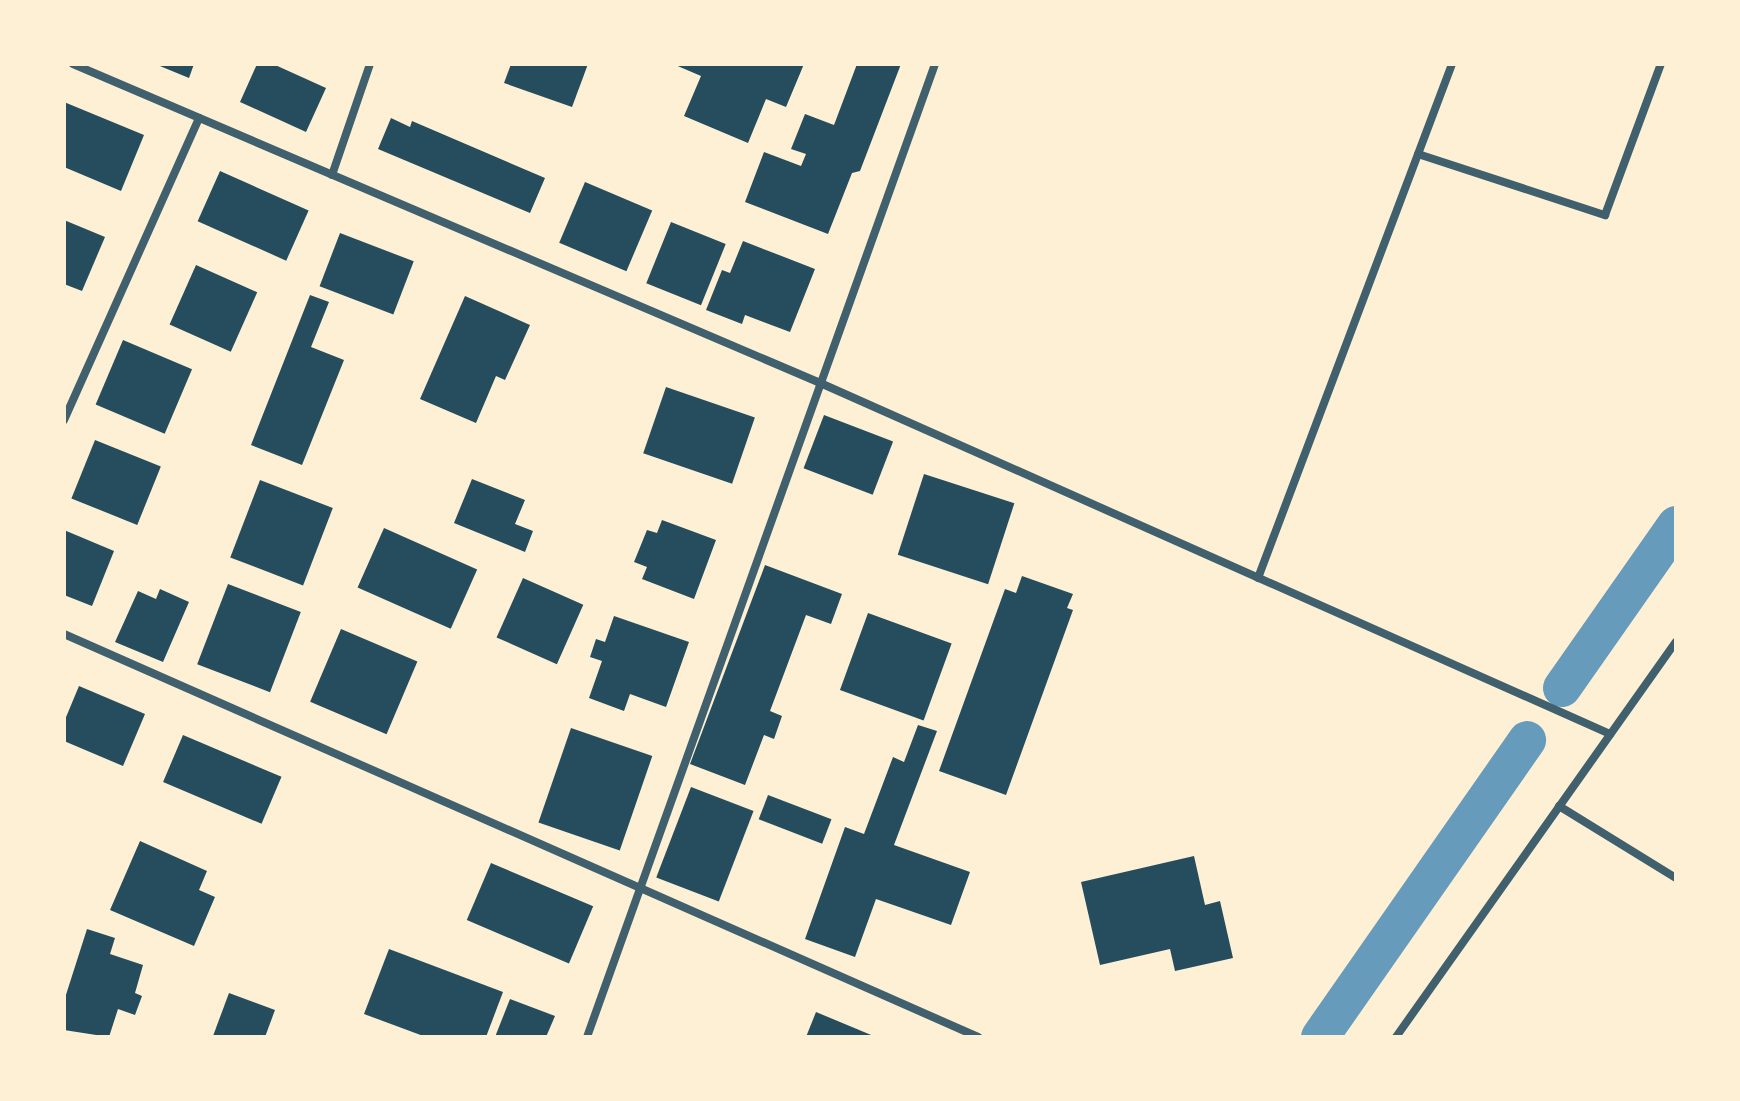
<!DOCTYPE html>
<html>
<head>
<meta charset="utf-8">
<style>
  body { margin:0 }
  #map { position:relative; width:1740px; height:1101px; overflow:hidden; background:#fdf0d5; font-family:"Roboto Serif",serif }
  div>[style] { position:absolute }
  .canal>* { height:38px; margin:-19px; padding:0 19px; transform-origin:19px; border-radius:19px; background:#669bbc }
  .building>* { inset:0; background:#264d5e; transform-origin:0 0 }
  .minor>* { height:8px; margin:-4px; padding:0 4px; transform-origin:4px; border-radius:4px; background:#3f606c }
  span { translate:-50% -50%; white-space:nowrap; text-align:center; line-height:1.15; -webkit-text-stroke:8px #fdf0d5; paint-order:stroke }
  .frame { position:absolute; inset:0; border:66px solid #fdf0d5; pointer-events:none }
</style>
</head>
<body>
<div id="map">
  <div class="canal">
    <div style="left:1562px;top:688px;width:199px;rotate:-55deg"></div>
    <div style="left:1320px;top:1037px;width:362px;rotate:-55.1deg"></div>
  </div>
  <div class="building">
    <div style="clip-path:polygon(155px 64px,194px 64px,189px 78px)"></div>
    <div style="clip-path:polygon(257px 64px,273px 64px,326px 88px,306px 132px,240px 102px)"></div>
    <div style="clip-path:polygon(511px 64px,588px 64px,572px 107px,504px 83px)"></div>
    <div style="clip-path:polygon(673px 64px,804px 64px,786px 107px,766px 99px,748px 143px,684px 116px,701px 76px)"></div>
    <div style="clip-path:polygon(857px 64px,901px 64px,860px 171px,852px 173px,828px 234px,745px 202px,764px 152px,801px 166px,806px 154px,791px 149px,805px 114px,834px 125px)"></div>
    <div style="clip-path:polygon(64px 102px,144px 135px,121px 191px,64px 167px)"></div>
    <div style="clip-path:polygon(391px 118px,410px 127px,412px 121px,545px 178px,530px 213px,378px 149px)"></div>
    <div style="left:220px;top:171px;width:97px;height:55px;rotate:24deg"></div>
    <div style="left:585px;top:182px;width:73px;height:66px;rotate:23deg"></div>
    <div style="clip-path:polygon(64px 220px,105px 237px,82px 291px,64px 284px)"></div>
    <div style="left:671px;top:222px;width:59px;height:66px;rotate:22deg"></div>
    <div style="left:340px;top:233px;width:79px;height:57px;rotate:21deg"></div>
    <div style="clip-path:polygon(743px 241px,815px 269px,790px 332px,745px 315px,742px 324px,706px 310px,722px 270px,730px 273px)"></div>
    <div style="left:196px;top:265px;width:67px;height:65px;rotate:24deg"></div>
    <div style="clip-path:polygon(310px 295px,329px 302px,311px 347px,344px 360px,302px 465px,251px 445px)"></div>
    <div style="clip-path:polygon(465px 296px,530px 325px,505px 380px,496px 376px,476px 423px,420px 399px)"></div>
    <div style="left:123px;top:340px;width:75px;height:70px;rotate:23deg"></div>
    <div style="left:666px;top:387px;width:94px;height:70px;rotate:19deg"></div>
    <div style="left:824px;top:415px;width:74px;height:57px;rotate:21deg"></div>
    <div style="left:95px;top:440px;width:71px;height:63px;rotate:22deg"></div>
    <div style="left:924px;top:474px;width:95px;height:85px;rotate:18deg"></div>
    <div style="clip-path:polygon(472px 479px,525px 500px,515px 524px,533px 531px,525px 552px,454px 523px)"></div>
    <div style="left:260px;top:480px;width:78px;height:83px;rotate:21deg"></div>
    <div style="clip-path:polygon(662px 520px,716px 540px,694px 599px,642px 579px,647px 567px,634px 562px,647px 530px,657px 533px)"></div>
    <div style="left:384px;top:528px;width:102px;height:65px;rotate:24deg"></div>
    <div style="clip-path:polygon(64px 530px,114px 551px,92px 606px,64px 595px)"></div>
    <div style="clip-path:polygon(765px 565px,842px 594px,831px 624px,806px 615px,770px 711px,782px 716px,774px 739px,764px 735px,745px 785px,690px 764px)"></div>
    <div style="clip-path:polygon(1022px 576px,1073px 594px,1067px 608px,1073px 610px,1006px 795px,939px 771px,1005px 589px,1016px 593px)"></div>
    <div style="left:523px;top:578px;width:66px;height:65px;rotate:24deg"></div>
    <div style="left:228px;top:584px;width:78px;height:86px;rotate:21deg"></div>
    <div style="clip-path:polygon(160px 589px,189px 602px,163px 662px,115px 642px,138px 591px,156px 599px)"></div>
    <div style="left:868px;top:613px;width:89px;height:82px;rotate:20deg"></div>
    <div style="clip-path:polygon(614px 616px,689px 642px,666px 707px,630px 694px,624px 711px,589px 698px,602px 661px,590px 657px,596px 639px,605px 642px)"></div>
    <div style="left:341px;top:629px;width:83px;height:79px;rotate:23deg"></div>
    <div style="clip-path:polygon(79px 686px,145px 714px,123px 766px,64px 741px,64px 722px)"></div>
    <div style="clip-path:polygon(918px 725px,937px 731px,894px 845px,970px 872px,951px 925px,876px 899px,855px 957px,805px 939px,845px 827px,864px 834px,893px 757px,904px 762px)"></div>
    <div style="left:571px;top:728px;width:86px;height:100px;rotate:19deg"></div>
    <div style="left:183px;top:735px;width:107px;height:51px;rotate:23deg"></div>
    <div style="left:691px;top:787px;width:67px;height:97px;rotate:21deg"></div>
    <div style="left:768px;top:795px;width:68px;height:26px;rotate:21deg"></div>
    <div style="clip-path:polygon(140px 841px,207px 871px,199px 890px,215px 897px,194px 946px,110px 910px)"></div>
    <div style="clip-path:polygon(1194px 856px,1205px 905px,1220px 901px,1233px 958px,1175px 971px,1170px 949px,1100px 965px,1081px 882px)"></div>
    <div style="left:491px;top:863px;width:111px;height:62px;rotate:23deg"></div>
    <div style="clip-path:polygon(87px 929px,115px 938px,110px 954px,143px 965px,135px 993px,142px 996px,135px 1015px,118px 1009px,109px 1037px,64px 1030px,64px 1001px)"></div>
    <div style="clip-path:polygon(389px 949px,503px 992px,486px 1037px,426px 1037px,364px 1014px)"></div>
    <div style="clip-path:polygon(229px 993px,275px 1010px,265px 1037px,213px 1036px)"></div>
    <div style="clip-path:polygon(510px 999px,555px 1016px,546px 1037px,495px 1037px)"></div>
    <div style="clip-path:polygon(816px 1012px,876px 1037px,806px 1037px)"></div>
  </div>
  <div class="minor">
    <div style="left:73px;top:64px;width:810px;rotate:23.12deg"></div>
    <div style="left:818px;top:382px;width:867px;rotate:23.96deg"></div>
    <div style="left:1418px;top:154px;width:197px;rotate:18.1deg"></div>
    <div style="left:1605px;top:215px;width:161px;rotate:-69.7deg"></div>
    <div style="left:332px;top:175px;width:117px;rotate:-71.1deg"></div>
    <div style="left:64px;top:420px;width:331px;rotate:-65.9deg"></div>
    <div style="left:1258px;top:578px;width:549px;rotate:-69.32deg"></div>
    <div style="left:64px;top:634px;width:999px;rotate:23.79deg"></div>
    <div style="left:1559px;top:806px;width:137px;rotate:31.6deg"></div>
    <div style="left:587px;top:1037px;width:1033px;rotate:-70.32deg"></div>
    <div style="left:1396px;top:1037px;width:484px;rotate:-54.7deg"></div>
  </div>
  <div class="frame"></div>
</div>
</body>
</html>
